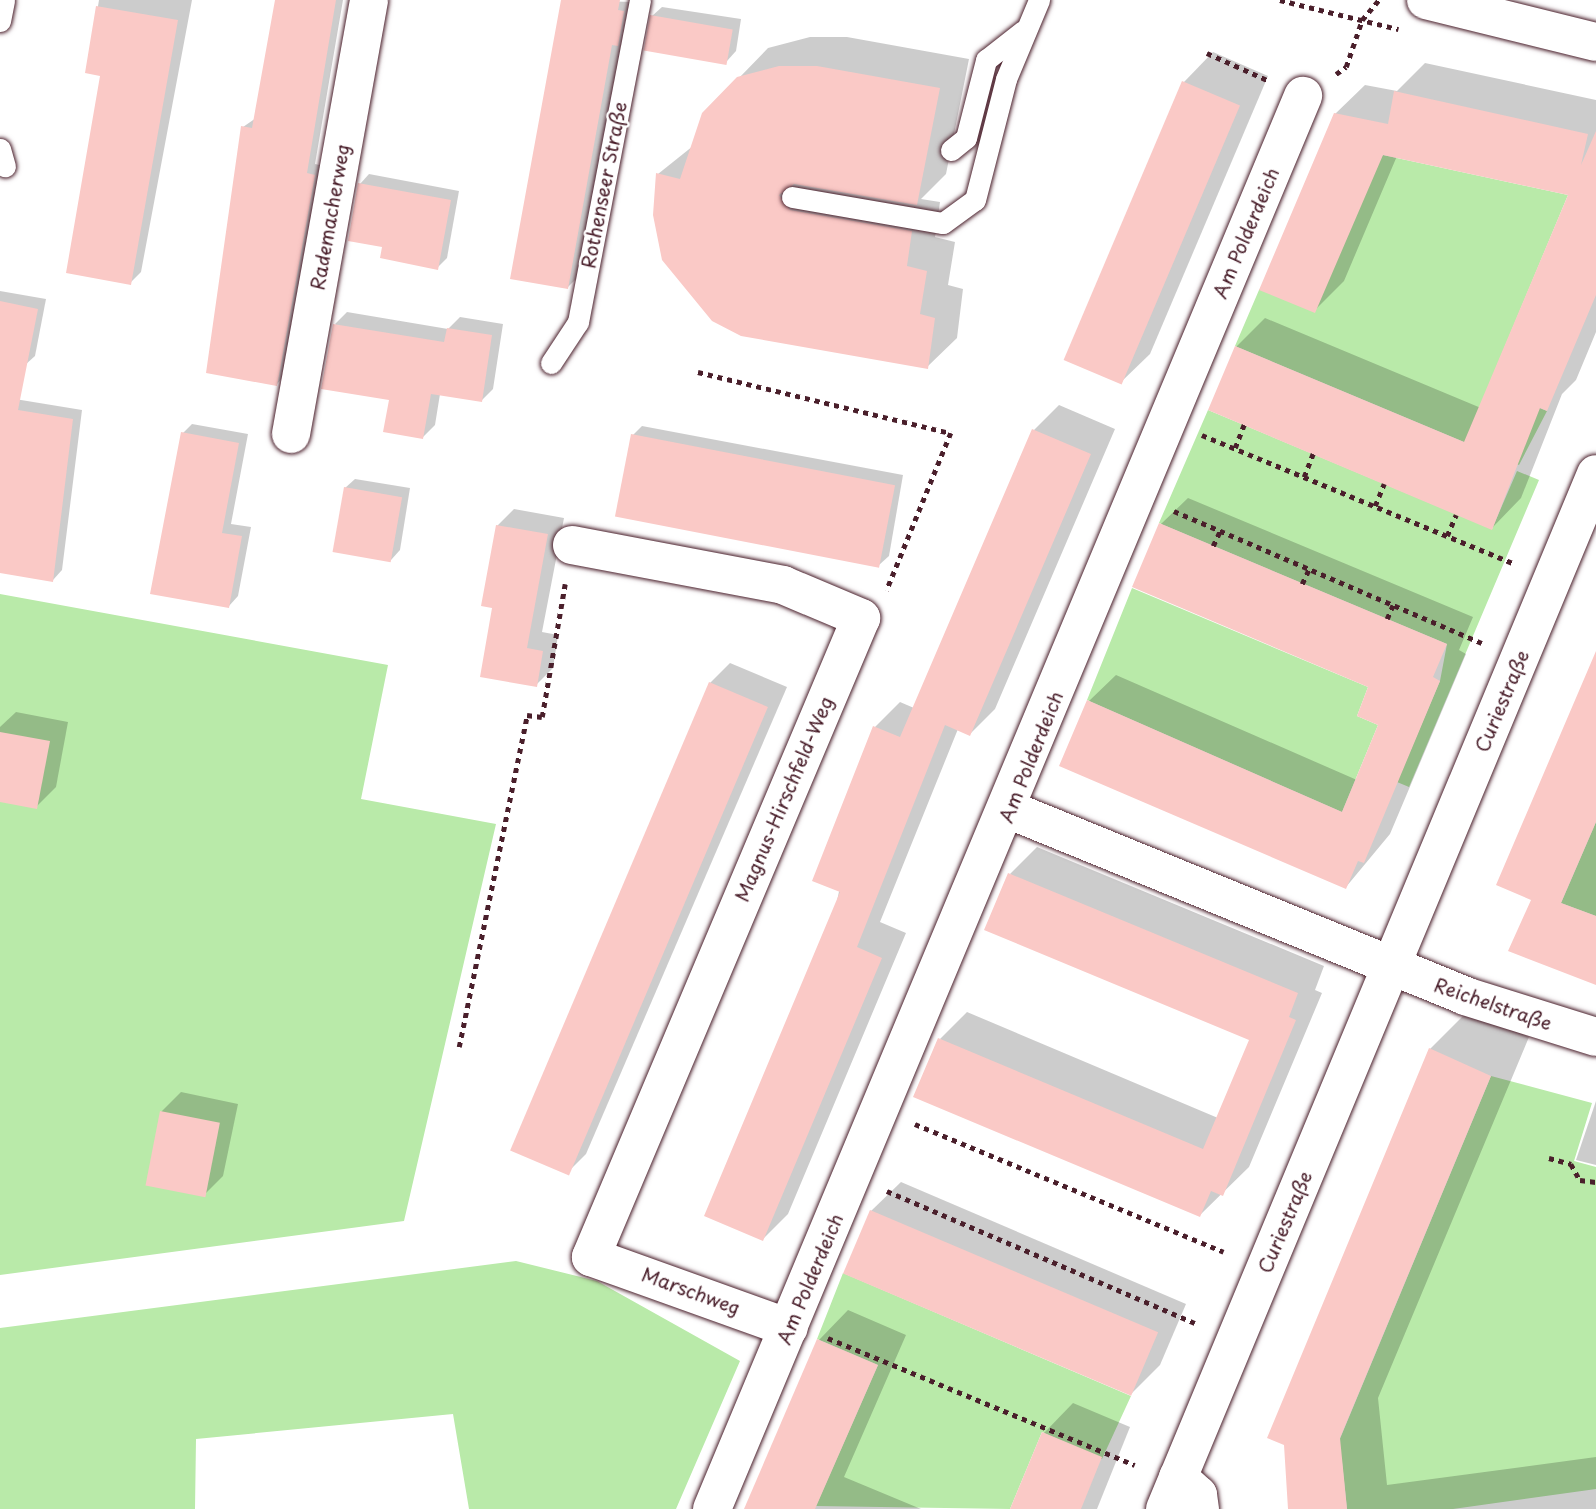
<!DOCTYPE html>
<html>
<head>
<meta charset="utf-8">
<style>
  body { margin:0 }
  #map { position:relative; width:1596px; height:1509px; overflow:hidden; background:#fff; font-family:"Playpen Sans",sans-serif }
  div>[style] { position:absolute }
  .green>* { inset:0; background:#b9eaa9 }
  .shadow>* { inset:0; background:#0003 }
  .building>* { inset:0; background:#fac9c6; transform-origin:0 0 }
  .path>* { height:4.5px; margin-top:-2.25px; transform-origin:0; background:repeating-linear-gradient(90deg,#4a1f2b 0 5px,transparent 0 10px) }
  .roads { filter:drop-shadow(0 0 2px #4a1f2b) drop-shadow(0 0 2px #4a1f2b) }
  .service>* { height:21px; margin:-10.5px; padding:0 10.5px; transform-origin:10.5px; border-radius:10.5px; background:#fff }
  .minor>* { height:38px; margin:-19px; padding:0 19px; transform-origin:19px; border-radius:19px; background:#fff }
  .tertiary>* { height:38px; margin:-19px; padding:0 19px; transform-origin:19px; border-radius:19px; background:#fff }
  span { translate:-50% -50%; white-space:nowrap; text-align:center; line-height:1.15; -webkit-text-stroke:5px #fff; paint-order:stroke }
  .street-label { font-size:19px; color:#4a1f2b }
</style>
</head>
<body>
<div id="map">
  <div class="green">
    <div style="clip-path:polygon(1383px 155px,1568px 195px,1488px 387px,1547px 411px,1519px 465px,1235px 346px,1259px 290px)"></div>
    <div style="clip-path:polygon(1208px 410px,1492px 529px,1517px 471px,1539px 480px,1409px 787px,1397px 782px,1440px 681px,1447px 644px,1159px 523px)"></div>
    <div style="clip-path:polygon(1132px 588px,1368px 687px,1357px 716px,1378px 725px,1342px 812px,1087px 700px)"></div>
    <div style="clip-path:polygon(0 594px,388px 665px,361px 799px,496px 824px,404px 1221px,0 1275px)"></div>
    <div style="clip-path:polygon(1596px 822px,1596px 916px,1561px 903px)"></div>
    <div style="clip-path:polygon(1491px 1076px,1592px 1103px,1574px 1161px,1596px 1167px,1596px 1489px,1453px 1509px,1347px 1509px,1342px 1462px,1332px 1458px)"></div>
    <div style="clip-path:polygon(516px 1261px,597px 1281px,740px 1361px,676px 1509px,469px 1509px,453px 1414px,196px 1439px,195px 1509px,0 1509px,0 1328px)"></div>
    <div style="clip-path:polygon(843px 1273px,1131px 1396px,1102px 1459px,1042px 1432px,1010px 1509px,816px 1506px,878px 1365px,817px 1339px)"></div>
  </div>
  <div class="shadow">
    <div style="clip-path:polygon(99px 0,192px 0,141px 272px,130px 283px,103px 74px,87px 72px)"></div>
    <div style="clip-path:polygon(277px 0,343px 0,315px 164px,324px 166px,286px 374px,277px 384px,243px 127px,256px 118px)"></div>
    <div style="clip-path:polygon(563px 0,633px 2px,577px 278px,567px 288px)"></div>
    <div style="clip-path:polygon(662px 7px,741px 19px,736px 51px,727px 61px,652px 16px)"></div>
    <div style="clip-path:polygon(810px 37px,847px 37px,969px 59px,946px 174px,921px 199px,940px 202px,935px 237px,955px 242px,948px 285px,963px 289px,957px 338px,927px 367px,658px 174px,693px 146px,704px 114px,768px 48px)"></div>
    <div style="clip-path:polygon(1213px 52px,1268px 76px,1150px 354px,1120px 383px,1065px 359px,1184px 82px)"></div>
    <div style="clip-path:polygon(1425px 63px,1596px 100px,1596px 332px,1576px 380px,1562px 394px,1521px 498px,1492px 528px,1236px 347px,1265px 318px,1481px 408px,1571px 194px,1397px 156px,1344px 281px,1314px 311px,1335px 114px,1365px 85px,1397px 91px)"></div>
    <div style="clip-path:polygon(369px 174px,459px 191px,447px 258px,437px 268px,384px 246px,360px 184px)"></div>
    <div style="clip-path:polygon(0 291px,46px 299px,35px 356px,25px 365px,0 360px)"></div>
    <div style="clip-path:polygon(347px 312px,448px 329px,460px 317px,503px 324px,493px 389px,481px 401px,440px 394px,435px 425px,423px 437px,335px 324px)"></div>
    <div style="clip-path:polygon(15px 399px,82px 410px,62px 570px,53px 580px,0 571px,0 442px)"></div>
    <div style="clip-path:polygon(1059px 405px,1115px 429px,995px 709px,970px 734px,958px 729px,880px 922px,906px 933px,788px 1214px,763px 1239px,875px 727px,900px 702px,914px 708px,1034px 430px)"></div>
    <div style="clip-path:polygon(192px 424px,248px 434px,231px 524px,251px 527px,238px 596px,229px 606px,183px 433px)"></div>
    <div style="clip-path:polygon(642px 426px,903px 475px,889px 556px,879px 565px,633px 435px)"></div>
    <div style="clip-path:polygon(355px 479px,410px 488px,400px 550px,391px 560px,345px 488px)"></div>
    <div style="clip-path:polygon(1188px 498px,1473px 617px,1459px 650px,1466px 654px,1390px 834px,1346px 887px,1089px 701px,1116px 675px,1357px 780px,1381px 724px,1370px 686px,1161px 524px)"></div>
    <div style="clip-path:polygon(514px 509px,564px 518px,542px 632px,558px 635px,553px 668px,536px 685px,494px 607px,497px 526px)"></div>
    <div style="clip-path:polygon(1596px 656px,1596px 984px,1533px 899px)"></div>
    <div style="clip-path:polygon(730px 663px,787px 687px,586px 1154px,567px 1173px,710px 683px)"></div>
    <div style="clip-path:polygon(16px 712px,68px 722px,56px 787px,36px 807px,0 800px,0 727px)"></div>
    <div style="clip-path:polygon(1037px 847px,1324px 966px,1315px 990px,1322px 993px,1249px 1167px,1200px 1215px,940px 1039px,967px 1012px,1218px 1118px,1251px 1039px,1010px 874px)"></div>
    <div style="clip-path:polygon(1469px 1010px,1529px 1037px,1378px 1398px,1387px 1485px,1596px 1457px,1596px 1509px,1293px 1509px,1430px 1049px)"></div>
    <div style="clip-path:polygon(181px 1092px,238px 1104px,223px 1176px,203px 1196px,161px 1112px)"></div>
    <div style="clip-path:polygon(1596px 1101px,1596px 1165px,1576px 1160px)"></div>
    <div style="clip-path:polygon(901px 1182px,1186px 1304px,1160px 1365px,1131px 1394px,871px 1211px)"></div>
    <div style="clip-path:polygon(848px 1310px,906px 1335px,844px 1477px,921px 1509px,746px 1509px,819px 1340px)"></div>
    <div style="clip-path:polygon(1073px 1403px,1130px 1427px,1097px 1509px,1012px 1509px,1044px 1433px)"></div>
  </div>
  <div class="building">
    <div style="clip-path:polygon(275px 0,336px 0,307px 173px,315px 175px,277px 386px,206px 373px,241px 126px,252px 128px)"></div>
    <div style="clip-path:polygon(561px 0,620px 0,618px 10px,624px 11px,618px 46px,612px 45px,568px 289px,510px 279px)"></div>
    <div style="clip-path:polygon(96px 6px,178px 20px,131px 285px,66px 273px,100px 76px,85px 73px)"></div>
    <div style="left:650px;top:15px;width:84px;height:36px;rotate:10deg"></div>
    <div style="clip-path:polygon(779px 66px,817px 66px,940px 88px,917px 205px,794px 184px,779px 195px,790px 210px,912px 231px,907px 266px,927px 271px,920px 314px,935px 318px,928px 369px,741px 336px,712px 321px,662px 260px,653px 215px,656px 173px,680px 179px,702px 113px,737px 77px)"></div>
    <div style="left:1182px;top:81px;width:63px;height:303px;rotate:23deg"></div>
    <div style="clip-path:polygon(1394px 91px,1588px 134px,1581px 165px,1596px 131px,1596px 295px,1547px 411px,1540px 408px,1492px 530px,1208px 410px,1235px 346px,1464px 442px,1568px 195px,1383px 155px,1315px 313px,1259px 290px,1334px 113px,1388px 124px)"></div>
    <div style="clip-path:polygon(358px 183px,451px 200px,438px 270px,380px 258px,382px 247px,348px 241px)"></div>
    <div style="clip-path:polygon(0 301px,38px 309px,18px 410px,73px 419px,53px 582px,0 573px)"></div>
    <div style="clip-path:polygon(333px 324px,444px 342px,447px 328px,492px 335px,482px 402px,431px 394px,423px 439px,383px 432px,389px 400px,321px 389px)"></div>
    <div style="clip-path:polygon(1032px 429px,1091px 454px,970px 736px,945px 725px,857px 947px,882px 958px,763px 1241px,704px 1216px,840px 892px,812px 881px,873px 726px,900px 737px)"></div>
    <div style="clip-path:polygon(181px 432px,239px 443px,222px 533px,242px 536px,229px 608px,150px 594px)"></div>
    <div style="left:631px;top:434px;width:269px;height:84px;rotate:11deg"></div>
    <div style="left:344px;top:487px;width:59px;height:66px;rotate:10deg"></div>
    <div style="clip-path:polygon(1159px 523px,1447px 644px,1433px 677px,1440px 681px,1364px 863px,1358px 861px,1346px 889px,1059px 766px,1087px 700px,1342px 812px,1378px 725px,1357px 716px,1368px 687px,1132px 587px)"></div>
    <div style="clip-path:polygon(496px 525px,548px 534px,527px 648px,543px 651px,537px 687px,480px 677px,492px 608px,481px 606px)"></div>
    <div style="clip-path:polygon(1596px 651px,1596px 822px,1561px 903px,1596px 916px,1596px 985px,1508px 951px,1531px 900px,1496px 885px)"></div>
    <div style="left:709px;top:682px;width:64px;height:509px;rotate:23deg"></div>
    <div style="clip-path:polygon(0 732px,50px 741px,37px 809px,0 802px)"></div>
    <div style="clip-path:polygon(1008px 873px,1298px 993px,1289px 1017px,1296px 1020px,1223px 1196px,1211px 1191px,1200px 1217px,913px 1097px,938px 1038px,1203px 1149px,1249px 1040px,984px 930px)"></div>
    <div style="clip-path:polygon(1429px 1048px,1491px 1076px,1340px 1438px,1347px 1509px,1288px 1509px,1284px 1445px,1267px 1438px)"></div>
    <div style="left:160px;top:1111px;width:61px;height:76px;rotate:11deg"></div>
    <div style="left:870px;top:1210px;width:313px;height:69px;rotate:23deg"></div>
    <div style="clip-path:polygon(817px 1339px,878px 1365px,815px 1509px,744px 1509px)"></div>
    <div style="clip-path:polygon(1042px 1432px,1102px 1457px,1081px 1509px,1010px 1509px)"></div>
  </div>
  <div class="path">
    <div style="left:1280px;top:0;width:122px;rotate:13.8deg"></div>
    <div style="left:1207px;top:53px;width:66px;rotate:24.2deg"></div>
    <div style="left:1336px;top:74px;width:12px;rotate:-35deg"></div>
    <div style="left:1346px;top:67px;width:50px;rotate:-71.2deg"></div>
    <div style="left:1362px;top:20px;width:26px;rotate:-50deg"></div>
    <div style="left:698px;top:372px;width:260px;rotate:13.6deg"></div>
    <div style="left:951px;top:433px;width:170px;rotate:112.2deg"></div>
    <div style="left:1202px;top:435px;width:339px;rotate:22.4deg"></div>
    <div style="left:1235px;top:448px;width:25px;rotate:-69deg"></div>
    <div style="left:1304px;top:477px;width:25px;rotate:-69deg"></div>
    <div style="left:1375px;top:506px;width:24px;rotate:-68deg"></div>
    <div style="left:1174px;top:511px;width:335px;rotate:23.2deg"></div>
    <div style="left:1447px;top:536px;width:23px;rotate:-67deg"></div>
    <div style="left:1213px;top:546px;width:17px;rotate:-65deg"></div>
    <div style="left:1302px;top:584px;width:17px;rotate:-65deg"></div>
    <div style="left:1387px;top:619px;width:15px;rotate:-67deg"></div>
    <div style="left:459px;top:1047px;width:339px;rotate:-78.4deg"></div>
    <div style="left:527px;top:715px;width:15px;rotate:8deg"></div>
    <div style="left:542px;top:717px;width:135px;rotate:-80.2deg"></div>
    <div style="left:915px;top:1124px;width:334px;rotate:22.5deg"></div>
    <div style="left:1549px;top:1158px;width:23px;rotate:15deg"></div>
    <div style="left:1571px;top:1164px;width:18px;rotate:61deg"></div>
    <div style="left:1580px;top:1180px;width:16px;rotate:7deg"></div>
    <div style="left:887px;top:1191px;width:335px;rotate:23.2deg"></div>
    <div style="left:828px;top:1338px;width:332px;rotate:22.5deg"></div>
  </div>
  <div class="roads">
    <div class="service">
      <div style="left:0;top:21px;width:21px;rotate:-79deg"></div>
      <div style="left:0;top:149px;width:18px;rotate:74deg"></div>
      <div style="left:951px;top:150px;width:19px;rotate:-39deg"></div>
      <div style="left:966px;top:138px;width:81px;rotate:-75.6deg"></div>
      <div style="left:986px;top:60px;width:47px;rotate:-38.1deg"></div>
      <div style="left:792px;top:197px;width:153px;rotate:9.8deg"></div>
      <div style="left:943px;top:223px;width:39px;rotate:-36deg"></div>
      <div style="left:975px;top:200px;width:125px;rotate:-75.6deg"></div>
      <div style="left:1006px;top:79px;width:86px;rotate:-67.3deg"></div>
      <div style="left:551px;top:363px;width:49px;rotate:-56.6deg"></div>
      <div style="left:578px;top:322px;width:328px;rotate:-79.1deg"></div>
    </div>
    <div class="minor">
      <div style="left:291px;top:434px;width:441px;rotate:-79.8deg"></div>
      <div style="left:572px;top:545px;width:215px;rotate:10.7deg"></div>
      <div style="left:783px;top:585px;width:85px;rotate:22.9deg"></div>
      <div style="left:861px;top:618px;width:694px;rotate:112.91deg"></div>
      <div style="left:591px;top:1257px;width:210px;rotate:19.7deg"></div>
      <div style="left:1010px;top:810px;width:492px;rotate:22.2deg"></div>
      <div style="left:1465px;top:996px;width:137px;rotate:17.4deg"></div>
      <div style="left:1178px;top:1477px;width:27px;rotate:42deg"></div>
      <div style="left:1198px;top:1495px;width:14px;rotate:82deg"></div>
      <div style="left:712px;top:1509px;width:1532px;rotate:-67.3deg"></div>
      <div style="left:1165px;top:1509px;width:1121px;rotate:-67.39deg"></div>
    </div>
    <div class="tertiary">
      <div style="left:1426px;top:0;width:175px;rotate:13.9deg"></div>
    </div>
  </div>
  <div class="street-label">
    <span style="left:604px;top:185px;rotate:-79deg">Rothenseer Straße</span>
    <span style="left:330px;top:217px;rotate:-80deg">Rademacherweg</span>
    <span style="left:1246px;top:233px;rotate:-67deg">Am Polderdeich</span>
    <span style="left:1502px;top:701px;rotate:-67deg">Curiestraße</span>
    <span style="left:1031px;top:757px;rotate:-68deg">Am Polderdeich</span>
    <span style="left:784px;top:799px;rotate:-67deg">Magnus-Hirschfeld-Weg</span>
    <span style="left:1493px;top:1004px;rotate:19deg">Reichelstraße</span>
    <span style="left:1285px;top:1222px;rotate:-67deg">Curiestraße</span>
    <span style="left:810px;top:1279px;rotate:-67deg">Am Polderdeich</span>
    <span style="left:691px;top:1291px;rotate:20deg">Marschweg</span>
  </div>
</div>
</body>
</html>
